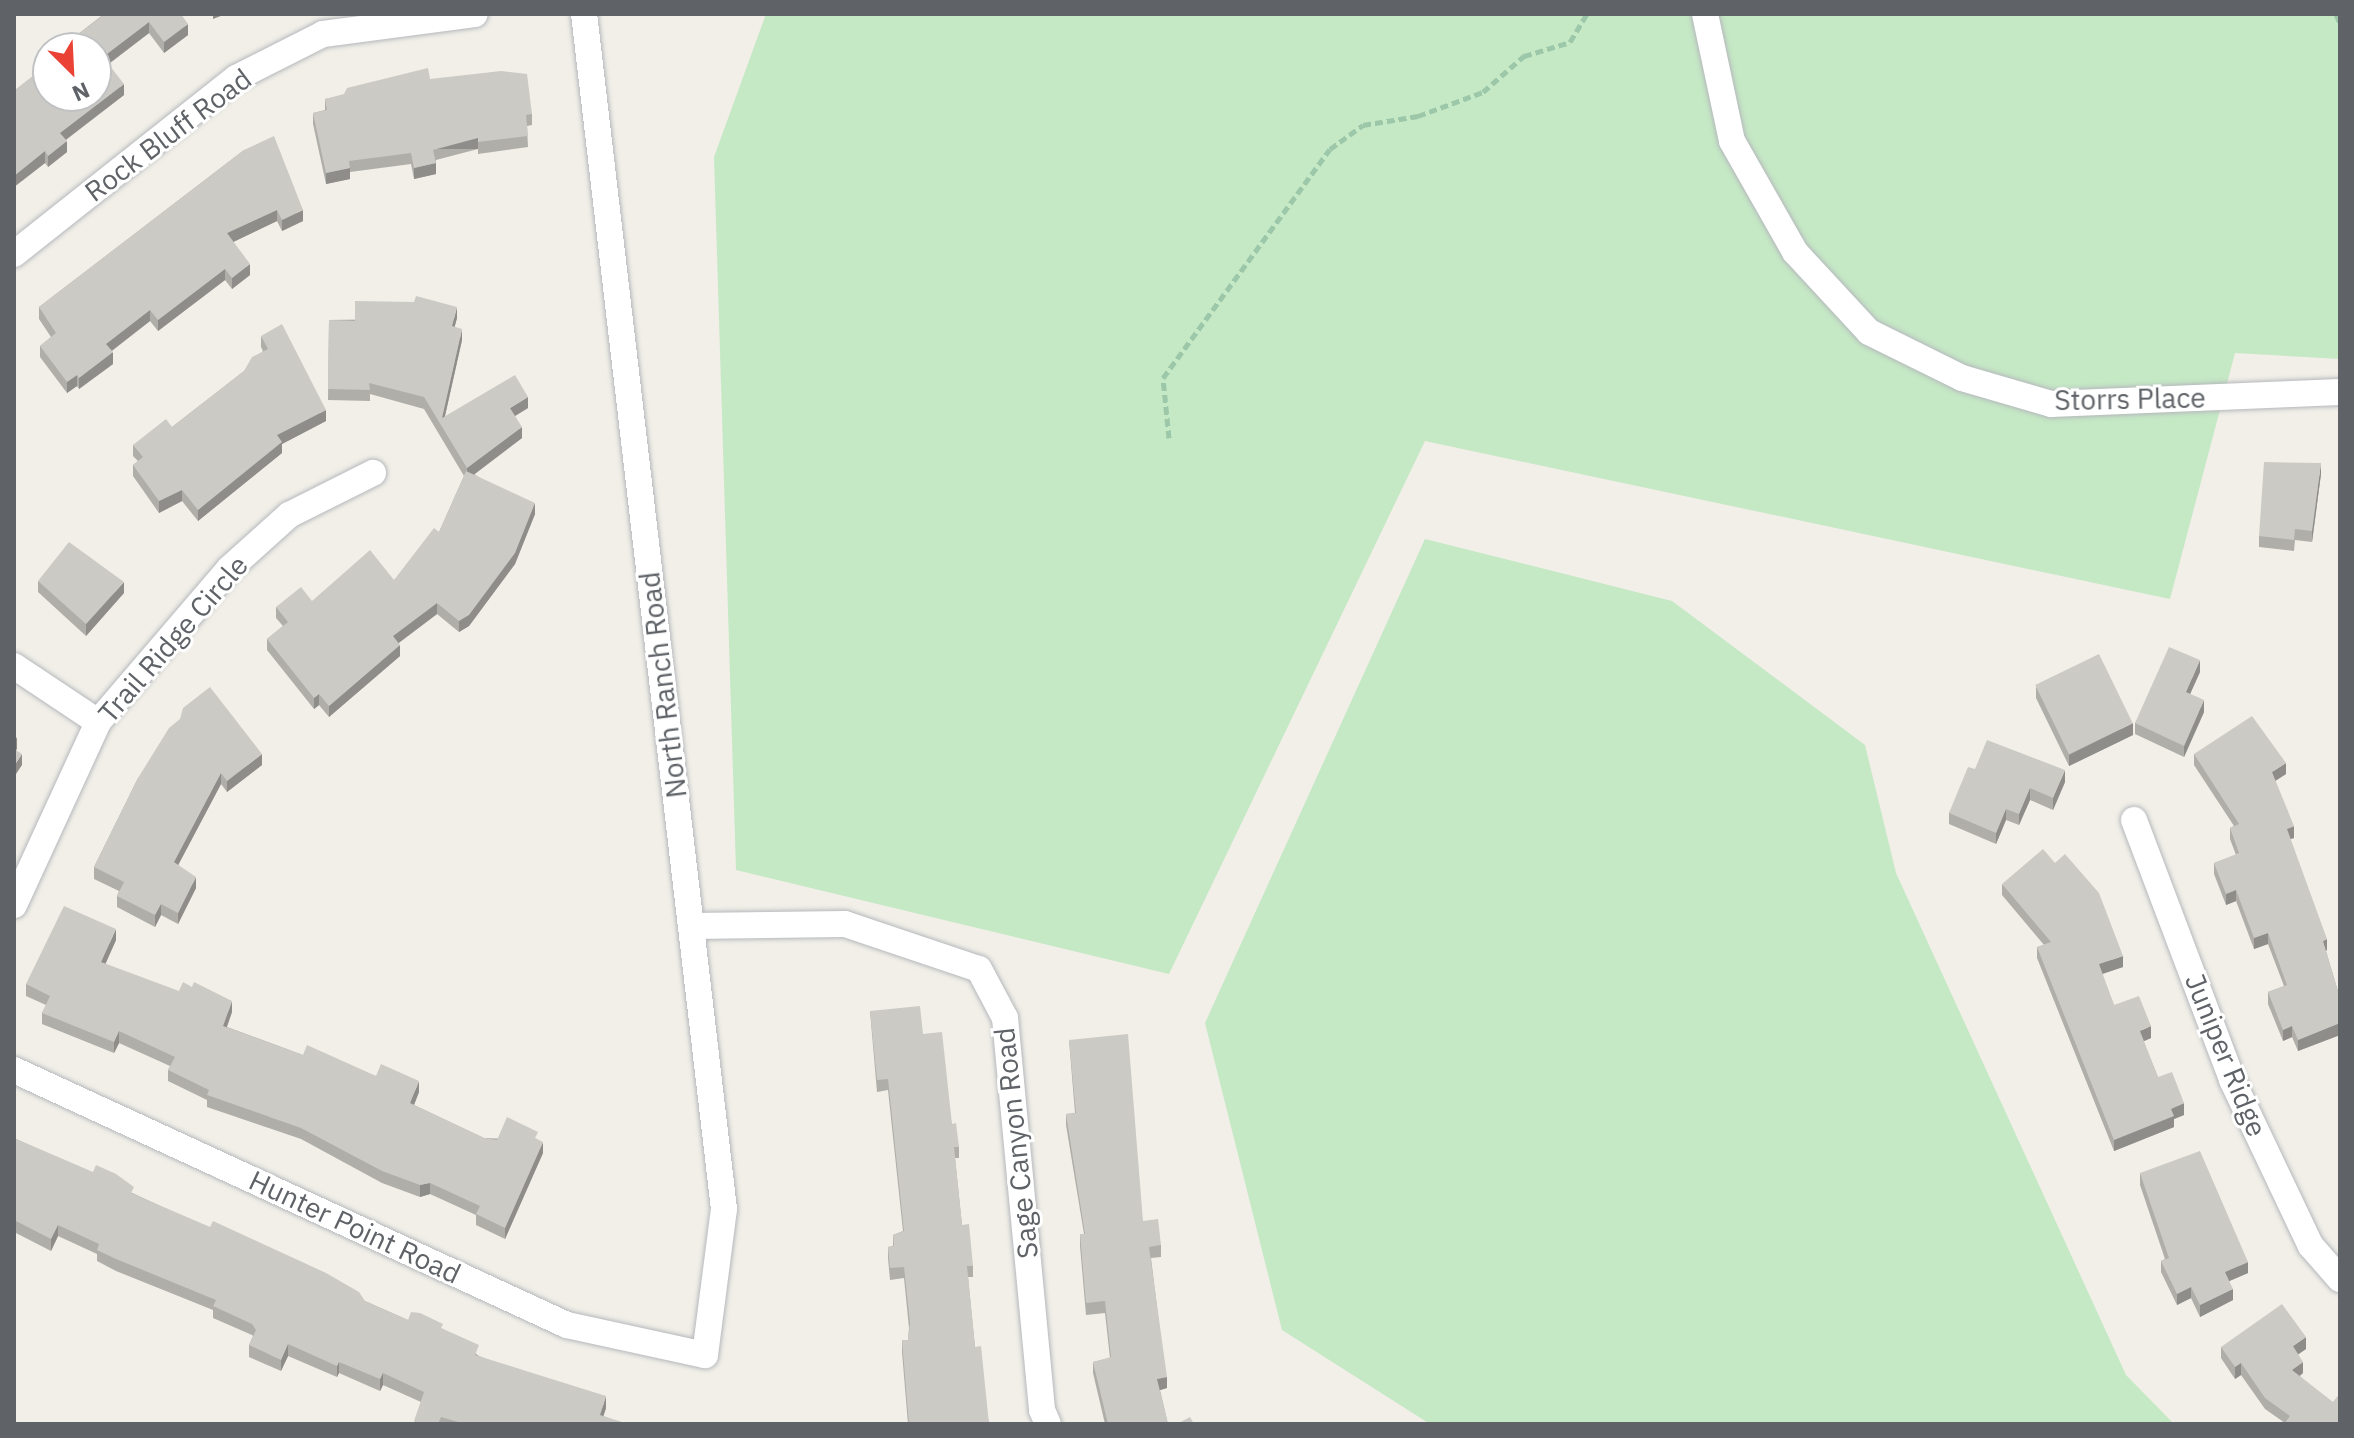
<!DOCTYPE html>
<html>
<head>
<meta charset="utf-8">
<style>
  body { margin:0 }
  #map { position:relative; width:2354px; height:1438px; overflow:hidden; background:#f1efe8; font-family:"IBM Plex Sans",sans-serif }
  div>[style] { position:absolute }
  .green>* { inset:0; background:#c5e8c5 }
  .path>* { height:5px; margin-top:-2.5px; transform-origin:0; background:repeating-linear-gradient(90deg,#9cc7a9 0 8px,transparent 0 12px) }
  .roads { filter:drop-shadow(0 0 2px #b5b8bc) drop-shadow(0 0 2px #b5b8bc) }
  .street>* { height:26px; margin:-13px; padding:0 13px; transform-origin:13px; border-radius:13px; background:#fff }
  .wall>* { inset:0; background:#afaea9 }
  .shaded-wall>* { inset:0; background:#8f8d8a; transform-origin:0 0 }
  .building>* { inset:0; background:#cccac5; transform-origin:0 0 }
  span { translate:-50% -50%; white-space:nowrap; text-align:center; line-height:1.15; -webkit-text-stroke:6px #fff; paint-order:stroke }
  .street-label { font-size:28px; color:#5f6368 }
  .frame { position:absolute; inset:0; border:16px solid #5f6368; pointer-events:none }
  .north { position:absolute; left:32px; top:32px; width:80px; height:80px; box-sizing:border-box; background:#fff; border:2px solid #bfc1c3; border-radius:50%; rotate:156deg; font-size:22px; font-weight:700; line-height:32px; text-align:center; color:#5f6368 }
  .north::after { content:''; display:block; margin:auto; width:28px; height:36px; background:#ea4335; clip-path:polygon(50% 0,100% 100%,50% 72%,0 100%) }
</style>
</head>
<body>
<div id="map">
  <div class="green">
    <div style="clip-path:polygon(766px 14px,2340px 14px,2340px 359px,2235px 353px,2170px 599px,1425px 441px,1169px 974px,736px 870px,714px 157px)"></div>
    <div style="clip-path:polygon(1425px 539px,1672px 601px,1865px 745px,1896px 873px,2126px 1375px,2174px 1424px,1430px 1424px,1282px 1330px,1205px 1023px)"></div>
  </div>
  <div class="path">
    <div style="left:2336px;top:14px;width:10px;rotate:66deg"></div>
    <div style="left:1169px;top:438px;width:60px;rotate:-95.7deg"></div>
    <div style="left:1163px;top:378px;width:283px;rotate:-53.9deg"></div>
    <div style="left:1330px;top:149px;width:41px;rotate:-36deg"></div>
    <div style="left:1363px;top:125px;width:56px;rotate:-9.3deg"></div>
    <div style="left:1418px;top:116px;width:69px;rotate:-20.3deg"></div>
    <div style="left:1483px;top:92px;width:55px;rotate:-41.3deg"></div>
    <div style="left:1524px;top:56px;width:48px;rotate:-16.9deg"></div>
    <div style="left:1570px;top:42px;width:33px;rotate:-59deg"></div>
  </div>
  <div class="roads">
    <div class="street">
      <div style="left:1705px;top:14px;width:130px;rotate:78deg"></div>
      <div style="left:1732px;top:141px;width:128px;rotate:60.4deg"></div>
      <div style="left:1795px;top:252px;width:109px;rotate:47.2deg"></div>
      <div style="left:1869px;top:332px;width:104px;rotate:26.3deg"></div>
      <div style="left:1962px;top:378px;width:93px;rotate:16.3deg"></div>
      <div style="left:2051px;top:404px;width:289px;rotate:-2.4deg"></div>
      <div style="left:14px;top:254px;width:283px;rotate:-38.4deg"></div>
      <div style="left:236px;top:78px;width:97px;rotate:-26.8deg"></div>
      <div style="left:323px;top:34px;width:153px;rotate:-7.5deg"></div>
      <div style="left:14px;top:666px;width:101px;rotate:33.7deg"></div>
      <div style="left:2134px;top:820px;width:278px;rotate:69.3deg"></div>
      <div style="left:2232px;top:1080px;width:184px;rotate:64.6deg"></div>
      <div style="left:2311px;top:1246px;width:44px;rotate:48.7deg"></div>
      <div style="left:14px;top:905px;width:201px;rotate:-65.3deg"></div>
      <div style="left:98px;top:722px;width:201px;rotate:-49.4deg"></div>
      <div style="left:229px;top:569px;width:81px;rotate:-42deg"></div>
      <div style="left:289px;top:515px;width:94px;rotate:-26.6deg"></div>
      <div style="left:691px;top:926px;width:154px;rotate:-0.7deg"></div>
      <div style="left:845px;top:924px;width:141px;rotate:18.6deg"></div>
      <div style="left:979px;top:969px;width:55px;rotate:62deg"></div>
      <div style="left:1005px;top:1018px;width:394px;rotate:84.6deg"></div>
      <div style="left:1042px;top:1410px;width:15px;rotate:67deg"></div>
      <div style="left:14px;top:1070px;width:609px;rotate:24.76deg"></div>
      <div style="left:567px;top:1325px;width:141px;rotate:12.3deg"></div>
      <div style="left:705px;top:1355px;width:147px;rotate:-82.6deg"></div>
      <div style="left:724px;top:1209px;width:1203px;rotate:-96.68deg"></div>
    </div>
  </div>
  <div class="wall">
    <div style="clip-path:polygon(104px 14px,181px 14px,188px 35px,164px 53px,149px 33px,109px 64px,124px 95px,66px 140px,67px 152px,48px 167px,45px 163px,14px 187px,14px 91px,42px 69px,42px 62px)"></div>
    <div style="clip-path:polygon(430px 79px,532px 114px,532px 125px,527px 126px,528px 147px,478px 154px,478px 149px,436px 160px,436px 174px,414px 179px,411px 164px,350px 172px,350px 179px,326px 184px,313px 124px,313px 113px,325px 110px,325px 99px)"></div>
    <div style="clip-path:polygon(244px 150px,303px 221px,282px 231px,277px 221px,233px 242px,250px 275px,232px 289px,225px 280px,158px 331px,150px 321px,112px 351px,113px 364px,79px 389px,77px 386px,67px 393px,40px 357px,40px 346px,51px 337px,39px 319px,39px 307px)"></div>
    <div style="clip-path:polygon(457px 318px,454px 327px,462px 340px,445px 416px,528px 408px,515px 416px,522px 438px,474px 474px,535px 514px,515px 564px,469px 626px,459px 632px,437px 614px,399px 643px,400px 656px,329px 717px,319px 705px,314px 709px,267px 650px,267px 639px,283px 626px,276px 618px,276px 607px,312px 601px,394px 580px,439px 532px,464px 476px,424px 409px,370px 394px,370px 401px,328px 400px,329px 320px)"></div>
    <div style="clip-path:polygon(261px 336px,326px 421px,282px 444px,282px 453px,198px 521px,182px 501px,159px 513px,133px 476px,133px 465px,138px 461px,133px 456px,133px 445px,172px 427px,244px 371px,263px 351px,261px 347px)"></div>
    <div style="clip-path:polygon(2321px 474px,2312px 542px,2295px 540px,2294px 551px,2259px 547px,2259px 536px)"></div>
    <div style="clip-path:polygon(38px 581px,124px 593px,86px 636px,38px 592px)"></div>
    <div style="clip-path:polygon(2200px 672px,2190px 694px,2204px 712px,2184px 757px,2135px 734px,2135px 723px)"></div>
    <div style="clip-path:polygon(2036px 687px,2133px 735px,2069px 766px,2036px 698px)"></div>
    <div style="clip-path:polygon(2194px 754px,2286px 774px,2275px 781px,2294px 838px,2290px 839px,2327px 950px,2326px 951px,2340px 998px,2340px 1035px,2298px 1051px,2292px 1037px,2283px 1041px,2268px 1004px,2268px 992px,2284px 986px,2268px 944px,2254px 949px,2236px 901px,2226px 905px,2214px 874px,2214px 863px,2236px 855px,2230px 839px,2230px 828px,2234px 826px,2194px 765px)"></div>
    <div style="clip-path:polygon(262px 765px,227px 792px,221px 784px,178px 865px,196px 888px,178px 924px,161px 915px,155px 927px,117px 907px,117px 896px,119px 891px,94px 879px,94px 867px,138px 778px)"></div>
    <div style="clip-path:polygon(1975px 769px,2065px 782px,2053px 810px,2030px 800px,2019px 825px,2006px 820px,1996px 844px,1949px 824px,1949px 813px)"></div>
    <div style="clip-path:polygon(2002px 884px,2123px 967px,2102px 974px,2114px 1005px,2151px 1038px,2143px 1041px,2158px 1077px,2184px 1115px,2174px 1119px,2174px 1127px,2114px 1151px,2037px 958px,2037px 947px,2044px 945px,2002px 895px)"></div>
    <div style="clip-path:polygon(116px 940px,105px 964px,232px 1012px,227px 1027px,303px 1055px,376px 1076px,419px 1092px,414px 1105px,484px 1138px,538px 1140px,543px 1153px,505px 1239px,476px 1225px,476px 1215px,430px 1194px,420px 1197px,382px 1183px,301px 1139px,207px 1107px,207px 1100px,168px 1081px,168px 1070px,170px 1066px,119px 1043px,114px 1053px,42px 1024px,42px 1013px,46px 1005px,26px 996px,26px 984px)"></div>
    <div style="clip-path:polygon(870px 1011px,923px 1034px,959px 1147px,959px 1158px,955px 1158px,962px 1225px,973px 1266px,973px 1277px,968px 1277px,975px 1347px,989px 1424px,908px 1424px,902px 1352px,902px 1340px,908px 1340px,909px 1328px,904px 1278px,890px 1280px,888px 1258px,888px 1247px,893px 1246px,893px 1235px,903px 1231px,888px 1090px,877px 1092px)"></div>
    <div style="clip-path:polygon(1069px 1040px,1143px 1221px,1161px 1245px,1161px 1257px,1151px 1258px,1167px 1388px,1160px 1390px,1168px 1424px,1105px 1424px,1093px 1373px,1093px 1362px,1110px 1358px,1105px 1313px,1086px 1315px,1080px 1246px,1080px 1234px,1084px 1234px,1066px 1125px,1066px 1114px,1075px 1113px)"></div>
    <div style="clip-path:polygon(14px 1138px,365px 1301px,408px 1320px,443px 1329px,479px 1356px,606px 1408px,603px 1416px,625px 1424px,414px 1424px,421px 1402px,383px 1385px,380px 1391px,339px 1373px,337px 1377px,288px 1356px,281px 1371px,249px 1357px,249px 1345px,253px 1336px,252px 1335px,213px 1318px,213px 1310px,116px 1271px,97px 1261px,97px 1254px,58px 1236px,51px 1251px,14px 1232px)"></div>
    <div style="clip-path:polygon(2140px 1173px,2248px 1273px,2229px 1281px,2233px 1300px,2200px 1317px,2191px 1298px,2177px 1305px,2161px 1272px,2161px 1261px,2165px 1259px,2140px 1185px)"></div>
    <div style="clip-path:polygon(2221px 1347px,2306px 1349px,2298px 1354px,2303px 1373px,2300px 1376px,2340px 1424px,2285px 1423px,2265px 1409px,2241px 1375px,2235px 1379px,2221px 1358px)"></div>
  </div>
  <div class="shaded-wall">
    <div style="clip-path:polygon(213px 14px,226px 14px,213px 19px)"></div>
    <div style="clip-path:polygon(149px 22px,149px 33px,103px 68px,103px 57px)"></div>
    <div style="clip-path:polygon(188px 24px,188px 35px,164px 53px,164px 42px)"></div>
    <div style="clip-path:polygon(124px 84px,124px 95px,60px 144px,60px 133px)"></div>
    <div style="left:478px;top:138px;width:11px;height:47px;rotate:90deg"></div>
    <div style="clip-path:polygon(67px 141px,67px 152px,48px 167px,48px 156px)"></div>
    <div style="clip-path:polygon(45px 151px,45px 163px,14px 187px,14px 176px)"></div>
    <div style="clip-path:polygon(436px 163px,436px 174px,414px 179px,414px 168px)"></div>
    <div style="clip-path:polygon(350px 168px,350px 179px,326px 184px,326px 173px)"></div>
    <div style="clip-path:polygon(277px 210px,277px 221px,227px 245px,227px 233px)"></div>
    <div style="clip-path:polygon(303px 210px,303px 221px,282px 231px,282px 220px)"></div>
    <div style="clip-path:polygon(250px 264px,250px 275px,232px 289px,232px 278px)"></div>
    <div style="clip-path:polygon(225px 269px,225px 280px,158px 331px,158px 320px)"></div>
    <div style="clip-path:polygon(457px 307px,457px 318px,452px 337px,452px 326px)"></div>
    <div style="clip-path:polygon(150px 310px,150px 321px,106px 355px,106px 344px)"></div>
    <div style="clip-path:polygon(462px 329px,462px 340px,442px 429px,442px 418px)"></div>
    <div style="clip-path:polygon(113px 352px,113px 364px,79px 389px,79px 378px)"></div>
    <div style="clip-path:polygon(77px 375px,77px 386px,67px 393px,67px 382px)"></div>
    <div style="clip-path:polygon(528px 397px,528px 408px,510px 419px,510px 408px)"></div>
    <div style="clip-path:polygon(326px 410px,326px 421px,282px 444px,282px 453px,198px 521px,198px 510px,277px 435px)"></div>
    <div style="clip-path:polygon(522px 427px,522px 438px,467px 480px,467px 468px)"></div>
    <div style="clip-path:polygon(2321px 463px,2321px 474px,2312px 542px,2312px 531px)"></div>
    <div style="clip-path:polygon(182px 490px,182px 501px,159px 513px,159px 501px)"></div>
    <div style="clip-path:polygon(535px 503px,535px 514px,515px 564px,469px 626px,459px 632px,459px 621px)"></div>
    <div style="clip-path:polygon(124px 582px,124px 593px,86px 636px,86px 624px)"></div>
    <div style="clip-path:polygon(437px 603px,437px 614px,393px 647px,393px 636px)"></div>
    <div style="clip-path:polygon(400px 645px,400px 656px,329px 717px,329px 706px)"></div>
    <div style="clip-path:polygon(2200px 660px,2200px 672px,2186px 703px,2186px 692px)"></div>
    <div style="clip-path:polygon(319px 694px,319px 705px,314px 709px,314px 698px)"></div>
    <div style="clip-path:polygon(2204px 700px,2204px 712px,2184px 757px,2184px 746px)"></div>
    <div style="clip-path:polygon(2133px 723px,2133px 735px,2069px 766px,2069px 755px)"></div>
    <div style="clip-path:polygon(17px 737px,17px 749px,14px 754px,14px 742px)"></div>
    <div style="clip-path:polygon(22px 754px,22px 765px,14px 777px,14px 766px)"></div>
    <div style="clip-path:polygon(262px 754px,262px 765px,227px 792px,227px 781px)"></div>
    <div style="clip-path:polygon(2286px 763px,2286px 774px,2272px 783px,2272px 772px)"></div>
    <div style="clip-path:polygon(2065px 770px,2065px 782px,2053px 810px,2053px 798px)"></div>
    <div style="clip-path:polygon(221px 773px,221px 784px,174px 873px,174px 862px)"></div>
    <div style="clip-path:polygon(2030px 788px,2030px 800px,2019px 825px,2019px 814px)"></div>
    <div style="clip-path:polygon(2006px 809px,2006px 820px,1996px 844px,1996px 833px)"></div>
    <div style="clip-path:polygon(2294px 826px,2294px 838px,2287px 840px,2287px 829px)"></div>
    <div style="clip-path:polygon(196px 877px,196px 888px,178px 924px,178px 913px)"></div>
    <div style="clip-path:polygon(2236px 890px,2236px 901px,2226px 905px,2226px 894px)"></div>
    <div style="clip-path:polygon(161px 904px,161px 915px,155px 927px,155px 915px)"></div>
    <div style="clip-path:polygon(116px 929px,116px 940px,101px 974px,101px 962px)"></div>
    <div style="clip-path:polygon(2268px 933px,2268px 944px,2254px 949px,2254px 938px)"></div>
    <div style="clip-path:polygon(2327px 939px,2327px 950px,2323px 952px,2323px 941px)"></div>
    <div style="clip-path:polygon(2123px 956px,2123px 967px,2099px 975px,2099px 964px)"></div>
    <div style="clip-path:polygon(232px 1001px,232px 1012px,223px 1037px,223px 1026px)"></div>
    <div style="clip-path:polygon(2340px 1023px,2340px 1035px,2298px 1051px,2298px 1040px)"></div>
    <div style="clip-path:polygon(2151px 1026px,2151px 1038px,2140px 1043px,2140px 1031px)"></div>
    <div style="clip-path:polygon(2292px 1026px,2292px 1037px,2283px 1041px,2283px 1030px)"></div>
    <div style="clip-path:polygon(119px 1031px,119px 1043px,114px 1053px,114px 1042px)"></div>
    <div style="clip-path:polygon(419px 1081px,419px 1092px,410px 1115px,410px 1103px)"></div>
    <div style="clip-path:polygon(2184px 1103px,2184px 1115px,2174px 1119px,2174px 1127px,2114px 1151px,2114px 1140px,2171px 1109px)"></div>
    <div style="clip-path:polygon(543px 1142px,543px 1153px,505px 1239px,505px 1228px)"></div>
    <div style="clip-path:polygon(430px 1183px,430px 1194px,420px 1197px,420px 1185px)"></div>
    <div style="clip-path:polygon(58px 1225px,58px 1236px,51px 1251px,51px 1239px)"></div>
    <div style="clip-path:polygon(2248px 1262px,2248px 1273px,2225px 1283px,2225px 1272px)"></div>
    <div style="clip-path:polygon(2191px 1287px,2191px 1298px,2177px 1305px,2177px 1294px)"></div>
    <div style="clip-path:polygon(2233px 1289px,2233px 1300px,2200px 1317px,2200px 1305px)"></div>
    <div style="clip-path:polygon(2306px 1337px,2306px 1349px,2293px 1358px,2293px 1346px)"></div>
    <div style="clip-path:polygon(288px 1344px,288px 1356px,281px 1371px,281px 1360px)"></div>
    <div style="clip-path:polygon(339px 1362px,339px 1373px,337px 1377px,337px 1366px)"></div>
    <div style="clip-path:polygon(2303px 1362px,2303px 1373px,2292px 1381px,2292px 1370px)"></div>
    <div style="clip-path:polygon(2241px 1363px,2241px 1375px,2235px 1379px,2235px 1367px)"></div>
    <div style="clip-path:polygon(383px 1373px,383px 1385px,380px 1391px,380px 1379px)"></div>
    <div style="clip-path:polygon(1167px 1377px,1167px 1388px,1157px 1391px,1157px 1379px)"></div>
    <div style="clip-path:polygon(606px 1396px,606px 1408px,601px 1424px,600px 1415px)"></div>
  </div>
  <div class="building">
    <div style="clip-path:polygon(105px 14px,181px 14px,188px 24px,164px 42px,149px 22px,103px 57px,124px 84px,60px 133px,67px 141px,48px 156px,45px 151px,14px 176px,14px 91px,46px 66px,42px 62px,48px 57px,48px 96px,96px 96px,96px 48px,60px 48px)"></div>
    <div style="clip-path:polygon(428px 68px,430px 79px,501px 71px,527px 74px,532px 114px,526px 115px,528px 136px,478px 142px,478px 138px,433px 150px,436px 163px,414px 168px,411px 153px,349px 161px,350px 168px,326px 173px,313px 113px,327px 110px,325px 99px,344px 94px,347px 88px)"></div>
    <div style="clip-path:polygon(274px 136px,303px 210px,282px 220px,277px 210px,227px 233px,250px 264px,232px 278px,225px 269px,158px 320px,150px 310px,106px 344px,113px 352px,79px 378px,77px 375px,67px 382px,40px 346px,56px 333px,39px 307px,244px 150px)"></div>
    <div style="clip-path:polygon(416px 296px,457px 307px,452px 326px,462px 329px,442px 418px,515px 375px,528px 397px,510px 408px,522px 427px,467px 468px,424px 397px,369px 383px,370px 390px,328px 389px,329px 320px,355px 321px,355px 301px,414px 302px)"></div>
    <div style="clip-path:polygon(282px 324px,326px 410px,277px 435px,282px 442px,198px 510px,182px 490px,159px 501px,133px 465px,143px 457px,133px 445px,166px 419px,172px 427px,244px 371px,252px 357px,268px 349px,261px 336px)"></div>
    <div style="clip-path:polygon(2264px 462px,2321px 463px,2312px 531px,2295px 529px,2294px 540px,2259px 536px)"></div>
    <div style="clip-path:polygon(466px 471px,535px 503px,515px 553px,469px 615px,459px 621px,437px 603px,393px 636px,400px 645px,329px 706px,319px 694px,314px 698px,267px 639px,288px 622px,276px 607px,301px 587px,312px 601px,370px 550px,394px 580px,434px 528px,439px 532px)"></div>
    <div style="clip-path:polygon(69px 542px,124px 582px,86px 624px,38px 581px)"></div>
    <div style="clip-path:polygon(2169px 647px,2200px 660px,2186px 692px,2204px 700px,2184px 746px,2135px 723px)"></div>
    <div style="left:2099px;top:654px;width:77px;height:71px;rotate:64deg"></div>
    <div style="clip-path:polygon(210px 687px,262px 754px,227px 781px,221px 773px,174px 862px,196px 877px,178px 913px,161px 904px,155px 915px,117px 896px,124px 882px,94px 867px,138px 778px,169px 728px,180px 719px,183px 708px)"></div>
    <div style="clip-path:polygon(2252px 716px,2286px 763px,2272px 772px,2294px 826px,2287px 829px,2327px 939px,2323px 941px,2340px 998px,2340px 1023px,2298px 1040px,2292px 1026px,2283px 1030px,2268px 992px,2287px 985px,2268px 933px,2254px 938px,2236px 890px,2226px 894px,2214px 863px,2239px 853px,2230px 828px,2239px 824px,2194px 754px)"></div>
    <div style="clip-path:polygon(1987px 740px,2065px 770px,2053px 798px,2030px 788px,2019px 814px,2006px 809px,1996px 833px,1949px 813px,1968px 767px,1975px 769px)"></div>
    <div style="clip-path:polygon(14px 749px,22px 754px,14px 766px)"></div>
    <div style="clip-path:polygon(2043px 849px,2055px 863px,2065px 854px,2099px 893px,2123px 956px,2099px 964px,2114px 1005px,2139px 996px,2151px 1026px,2140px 1031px,2158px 1077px,2172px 1072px,2184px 1103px,2171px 1109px,2174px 1116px,2114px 1140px,2037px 947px,2051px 942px,2002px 884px)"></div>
    <div style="clip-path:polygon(64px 906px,116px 929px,101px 962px,179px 991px,183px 982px,192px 987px,194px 982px,232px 1001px,223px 1026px,303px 1055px,307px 1045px,376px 1076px,381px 1064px,419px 1081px,410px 1103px,484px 1138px,497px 1140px,507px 1117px,538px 1132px,535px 1138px,543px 1142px,505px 1228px,476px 1214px,480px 1206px,430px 1183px,420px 1185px,382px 1171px,301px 1128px,207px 1095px,209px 1090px,168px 1070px,175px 1057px,119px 1031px,114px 1042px,42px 1013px,50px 996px,26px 984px)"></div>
    <div style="clip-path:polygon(920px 1006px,923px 1034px,942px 1032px,952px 1124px,956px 1123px,959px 1147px,954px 1147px,962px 1225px,969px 1224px,973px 1266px,967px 1266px,975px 1347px,981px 1346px,989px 1424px,909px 1424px,902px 1340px,908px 1340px,910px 1323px,904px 1267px,890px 1268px,888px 1247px,894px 1246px,893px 1235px,904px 1231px,888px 1079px,877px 1080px,870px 1011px)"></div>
    <div style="clip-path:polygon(1128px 1034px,1143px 1221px,1158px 1219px,1161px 1245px,1149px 1247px,1167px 1377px,1157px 1379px,1168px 1424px,1108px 1424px,1093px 1362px,1111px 1357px,1105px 1301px,1086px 1303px,1080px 1234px,1085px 1234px,1066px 1114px,1076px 1113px,1069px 1040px)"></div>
    <div style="clip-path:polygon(14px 1138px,93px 1172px,96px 1165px,116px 1174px,134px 1187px,131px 1193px,210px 1227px,213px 1221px,326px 1273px,359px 1292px,365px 1301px,408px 1320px,411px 1312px,420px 1313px,443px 1324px,441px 1328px,479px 1345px,475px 1355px,606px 1396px,600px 1415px,625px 1423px,625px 1424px,465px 1424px,441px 1417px,438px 1424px,421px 1424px,414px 1421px,424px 1392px,383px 1373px,380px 1379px,339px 1362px,337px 1366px,288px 1344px,281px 1360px,249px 1345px,256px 1330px,252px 1324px,213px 1306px,216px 1300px,116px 1259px,97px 1250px,99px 1244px,58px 1225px,51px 1239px,14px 1220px)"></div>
    <div style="clip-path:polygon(2200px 1151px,2248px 1262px,2225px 1272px,2233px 1289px,2200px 1305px,2191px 1287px,2177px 1294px,2161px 1261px,2169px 1258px,2140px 1173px)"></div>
    <div style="clip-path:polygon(2282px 1304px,2306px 1337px,2293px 1346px,2303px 1362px,2292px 1370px,2333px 1402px,2340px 1393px,2340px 1424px,2284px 1424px,2290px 1416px,2265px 1398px,2241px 1363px,2235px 1367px,2221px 1347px)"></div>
    <div style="clip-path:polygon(1190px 1417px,1194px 1424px,1177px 1424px)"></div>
  </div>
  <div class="street-label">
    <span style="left:168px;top:135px;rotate:-37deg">Rock Bluff Road</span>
    <span style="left:2130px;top:399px;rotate:-1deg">Storrs Place</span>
    <span style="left:173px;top:639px;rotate:-49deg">Trail Ridge Circle</span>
    <span style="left:663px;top:685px;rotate:-97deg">North Ranch Road</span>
    <span style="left:2226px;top:1055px;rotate:68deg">Juniper Ridge</span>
    <span style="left:1016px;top:1143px;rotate:-96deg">Sage Canyon Road</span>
    <span style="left:355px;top:1227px;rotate:25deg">Hunter Point Road</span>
  </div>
  <div class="frame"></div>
  <div class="north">N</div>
</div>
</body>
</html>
